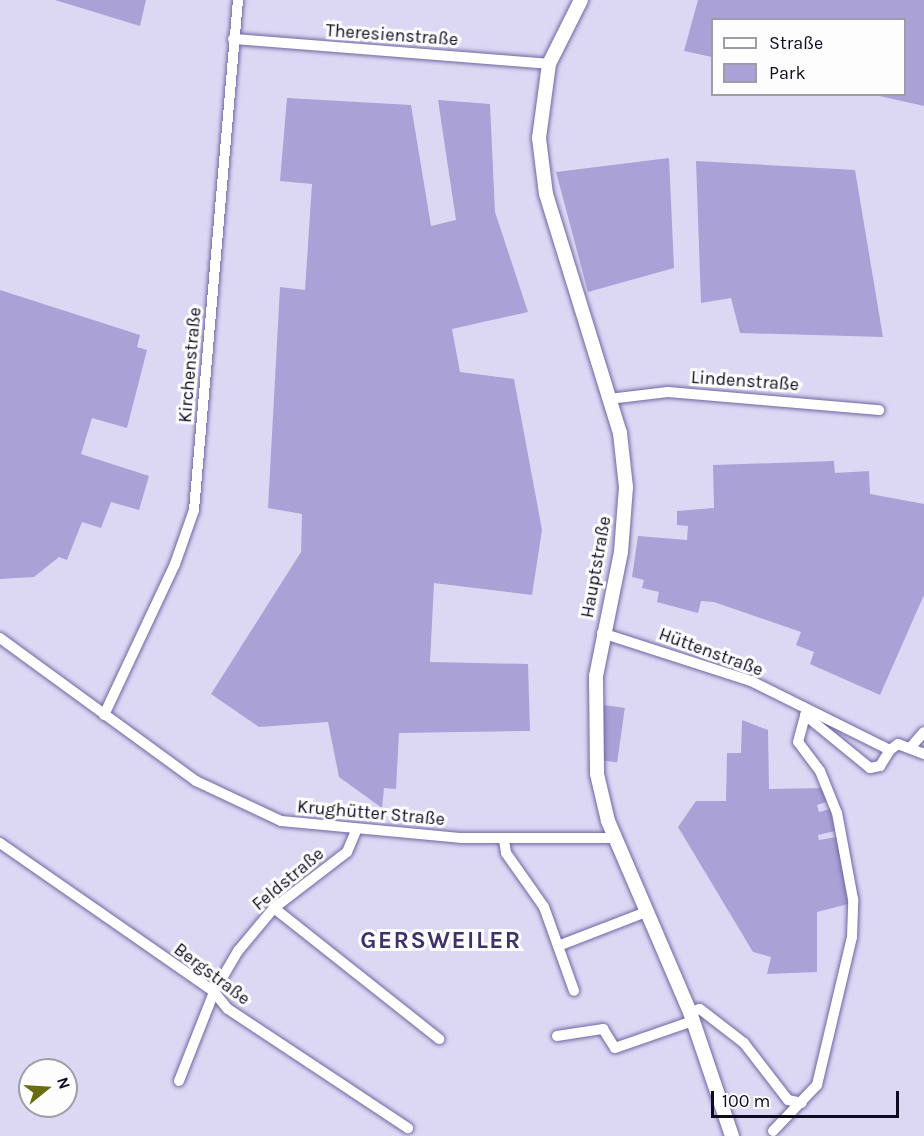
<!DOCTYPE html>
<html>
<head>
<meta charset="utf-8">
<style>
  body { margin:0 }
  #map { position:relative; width:924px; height:1136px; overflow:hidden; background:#dcd8f4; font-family:Karla,sans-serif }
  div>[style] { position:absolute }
  .green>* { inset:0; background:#aaa1d6; transform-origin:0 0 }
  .roads { filter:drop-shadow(0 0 2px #7165a2) drop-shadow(0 0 2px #7165a2) }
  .street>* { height:10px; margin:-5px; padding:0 5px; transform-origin:5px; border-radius:5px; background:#fff }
  .secondary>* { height:14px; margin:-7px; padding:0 7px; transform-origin:7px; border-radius:7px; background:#fff }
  span { translate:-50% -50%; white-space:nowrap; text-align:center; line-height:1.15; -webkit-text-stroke:6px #fdfdfd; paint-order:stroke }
  .street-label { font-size:18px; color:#100a21 }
  .district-label { font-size:24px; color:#3f316a; font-weight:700; letter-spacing:1.5px }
  .legend { position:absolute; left:711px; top:18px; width:195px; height:78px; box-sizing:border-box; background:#fdfdfd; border:2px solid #9e9ca5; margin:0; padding:8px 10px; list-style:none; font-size:18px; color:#100a21 }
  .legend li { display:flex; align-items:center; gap:12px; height:30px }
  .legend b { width:30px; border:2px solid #9e9ca5 }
  .north { position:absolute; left:18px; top:1058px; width:60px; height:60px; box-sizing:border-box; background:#fdfdfd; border:2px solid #9e9ca5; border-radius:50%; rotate:72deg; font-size:16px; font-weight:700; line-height:24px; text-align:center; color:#100a21 }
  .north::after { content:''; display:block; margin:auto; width:21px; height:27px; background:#696d10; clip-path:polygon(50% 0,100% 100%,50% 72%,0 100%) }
  .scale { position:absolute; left:711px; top:1091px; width:188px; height:27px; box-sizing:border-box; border:3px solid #100a21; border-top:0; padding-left:8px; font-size:18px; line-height:21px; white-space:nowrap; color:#100a21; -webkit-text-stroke:4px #fdfdfd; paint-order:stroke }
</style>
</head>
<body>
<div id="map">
  <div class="green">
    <div style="clip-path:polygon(55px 0,146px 0,140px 26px)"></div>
    <div style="clip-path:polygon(698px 0,924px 0,924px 106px,875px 95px,904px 94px,904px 20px,712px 20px,712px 57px,684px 51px)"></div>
    <div style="clip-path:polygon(287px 98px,411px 105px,431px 226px,456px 220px,438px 100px,490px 104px,495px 212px,528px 312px,452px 329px,460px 372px,514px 379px,542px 530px,532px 595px,434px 583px,430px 662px,528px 664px,530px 731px,399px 733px,396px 789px,384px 788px,382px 808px,339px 777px,328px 722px,259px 727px,211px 694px,301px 552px,302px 514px,268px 508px,280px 287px,305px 290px,312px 184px,280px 181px)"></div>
    <div style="clip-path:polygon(669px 158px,674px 268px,588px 292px,556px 172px)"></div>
    <div style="clip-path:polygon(696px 161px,855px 170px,883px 337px,740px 333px,731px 298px,701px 303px)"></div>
    <div style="clip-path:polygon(0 290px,140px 335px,137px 347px,147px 350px,127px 428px,92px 418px,81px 454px,149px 476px,139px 510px,111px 502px,101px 528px,82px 522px,67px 560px,59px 557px,34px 577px,0 579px)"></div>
    <div style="clip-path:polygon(834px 461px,835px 473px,869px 471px,870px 494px,924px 504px,924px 595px,880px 695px,810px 664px,814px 652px,796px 645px,801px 632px,714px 602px,701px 601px,698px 613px,657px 602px,659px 592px,642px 588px,644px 580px,632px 577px,638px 536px,687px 540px,688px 526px,677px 525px,677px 511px,714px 508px,713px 465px)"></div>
    <div style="left:604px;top:705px;width:21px;height:55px;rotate:8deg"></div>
    <div style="clip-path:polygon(742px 720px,768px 730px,769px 789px,826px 788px,829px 801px,817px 805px,819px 812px,830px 809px,835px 831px,818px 835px,819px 840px,837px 837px,848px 904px,817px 912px,817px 972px,767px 974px,771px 957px,753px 952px,678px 827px,696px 801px,726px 801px,727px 753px,741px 753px)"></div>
  </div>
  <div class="roads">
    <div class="street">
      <div style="left:233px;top:39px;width:317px;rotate:4.5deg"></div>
      <div style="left:609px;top:399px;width:59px;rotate:-6.8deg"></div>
      <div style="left:668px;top:392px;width:212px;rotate:4.9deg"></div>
      <div style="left:602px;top:633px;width:157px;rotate:17.9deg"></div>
      <div style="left:751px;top:681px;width:155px;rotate:26.4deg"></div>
      <div style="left:890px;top:750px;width:10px;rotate:-37deg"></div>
      <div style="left:898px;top:744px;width:28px;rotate:21deg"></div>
      <div style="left:0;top:638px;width:243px;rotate:36.1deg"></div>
      <div style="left:196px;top:781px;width:94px;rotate:25.2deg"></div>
      <div style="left:281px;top:821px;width:182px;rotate:5.4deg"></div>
      <div style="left:462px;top:838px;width:152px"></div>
      <div style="left:104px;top:715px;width:167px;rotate:-64.8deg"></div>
      <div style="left:175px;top:564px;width:57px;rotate:-70.6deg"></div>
      <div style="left:194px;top:510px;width:512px;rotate:-85.07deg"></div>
      <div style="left:805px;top:715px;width:84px;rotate:39.2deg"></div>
      <div style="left:870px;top:768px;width:10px;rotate:-11deg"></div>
      <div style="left:880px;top:766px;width:19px;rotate:-58deg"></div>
      <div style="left:910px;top:748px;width:21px;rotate:-49deg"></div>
      <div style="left:504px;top:840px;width:13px;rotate:81deg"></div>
      <div style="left:506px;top:853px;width:66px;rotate:54.9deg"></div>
      <div style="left:544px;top:907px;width:89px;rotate:70.3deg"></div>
      <div style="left:0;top:843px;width:261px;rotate:34.8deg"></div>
      <div style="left:214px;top:992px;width:22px;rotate:51deg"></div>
      <div style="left:228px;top:1009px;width:216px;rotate:33.5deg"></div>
      <div style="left:274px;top:908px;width:211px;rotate:38.4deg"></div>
      <div style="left:558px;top:946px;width:94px;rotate:-21.1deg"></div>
      <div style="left:690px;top:1012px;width:10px;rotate:-17deg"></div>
      <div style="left:700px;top:1009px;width:56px;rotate:37.7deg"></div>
      <div style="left:744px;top:1043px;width:72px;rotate:52.3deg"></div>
      <div style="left:788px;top:1100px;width:14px;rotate:12deg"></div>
      <div style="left:557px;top:1036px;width:47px;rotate:-8.7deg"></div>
      <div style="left:603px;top:1029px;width:22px;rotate:58deg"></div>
      <div style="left:615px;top:1048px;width:83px;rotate:-19.1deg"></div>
      <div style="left:179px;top:1081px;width:96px;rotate:-68.5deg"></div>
      <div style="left:214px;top:992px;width:48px;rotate:-59.7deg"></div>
      <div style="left:238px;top:951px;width:56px;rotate:-50.1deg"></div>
      <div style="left:274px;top:908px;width:92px;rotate:-37.5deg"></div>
      <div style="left:347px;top:852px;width:23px;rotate:-67deg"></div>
      <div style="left:773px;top:1131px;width:64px;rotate:-46.3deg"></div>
      <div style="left:817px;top:1085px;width:152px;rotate:-76.7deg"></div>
      <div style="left:852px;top:937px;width:38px;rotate:-88deg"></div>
      <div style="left:853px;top:899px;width:87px;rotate:-100.5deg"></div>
      <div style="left:837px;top:813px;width:45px;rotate:-112deg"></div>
      <div style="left:820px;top:771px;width:36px;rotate:-127deg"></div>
      <div style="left:798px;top:742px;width:27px;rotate:-75deg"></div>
    </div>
    <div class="secondary">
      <div style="left:581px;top:0;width:72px;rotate:116.6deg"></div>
      <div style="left:549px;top:64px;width:75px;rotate:97.7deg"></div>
      <div style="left:539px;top:138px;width:56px;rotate:82.9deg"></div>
      <div style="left:546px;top:194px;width:250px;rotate:72.8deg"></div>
      <div style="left:620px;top:433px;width:54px;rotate:83.7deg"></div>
      <div style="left:626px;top:487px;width:65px;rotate:94.4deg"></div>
      <div style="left:621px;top:552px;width:126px;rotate:101.4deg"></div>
      <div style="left:596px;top:676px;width:98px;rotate:89.4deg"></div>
      <div style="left:597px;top:774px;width:48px;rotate:76.8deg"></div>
      <div style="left:608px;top:821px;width:208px;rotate:66.8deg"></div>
      <div style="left:690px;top:1012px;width:131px;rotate:71.3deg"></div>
    </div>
  </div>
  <div class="street-label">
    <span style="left:392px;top:35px;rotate:4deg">Theresienstraße</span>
    <span style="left:190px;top:365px;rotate:-85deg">Kirchenstraße</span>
    <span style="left:745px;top:381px;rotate:4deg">Lindenstraße</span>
    <span style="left:596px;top:567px;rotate:-80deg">Hauptstraße</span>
    <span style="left:711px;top:652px;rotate:20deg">Hüttenstraße</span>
    <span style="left:371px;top:813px;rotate:5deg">Krughütter Straße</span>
    <span style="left:288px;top:879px;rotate:-40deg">Feldstraße</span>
    <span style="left:212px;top:974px;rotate:37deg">Bergstraße</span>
  </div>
  <div class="district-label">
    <span style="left:441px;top:941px">GERSWEILER</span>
  </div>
  <ul class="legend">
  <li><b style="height:8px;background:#fff"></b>Straße</li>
  <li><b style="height:16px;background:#aaa1d6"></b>Park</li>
  </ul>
  <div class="north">N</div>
  <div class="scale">100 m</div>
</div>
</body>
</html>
